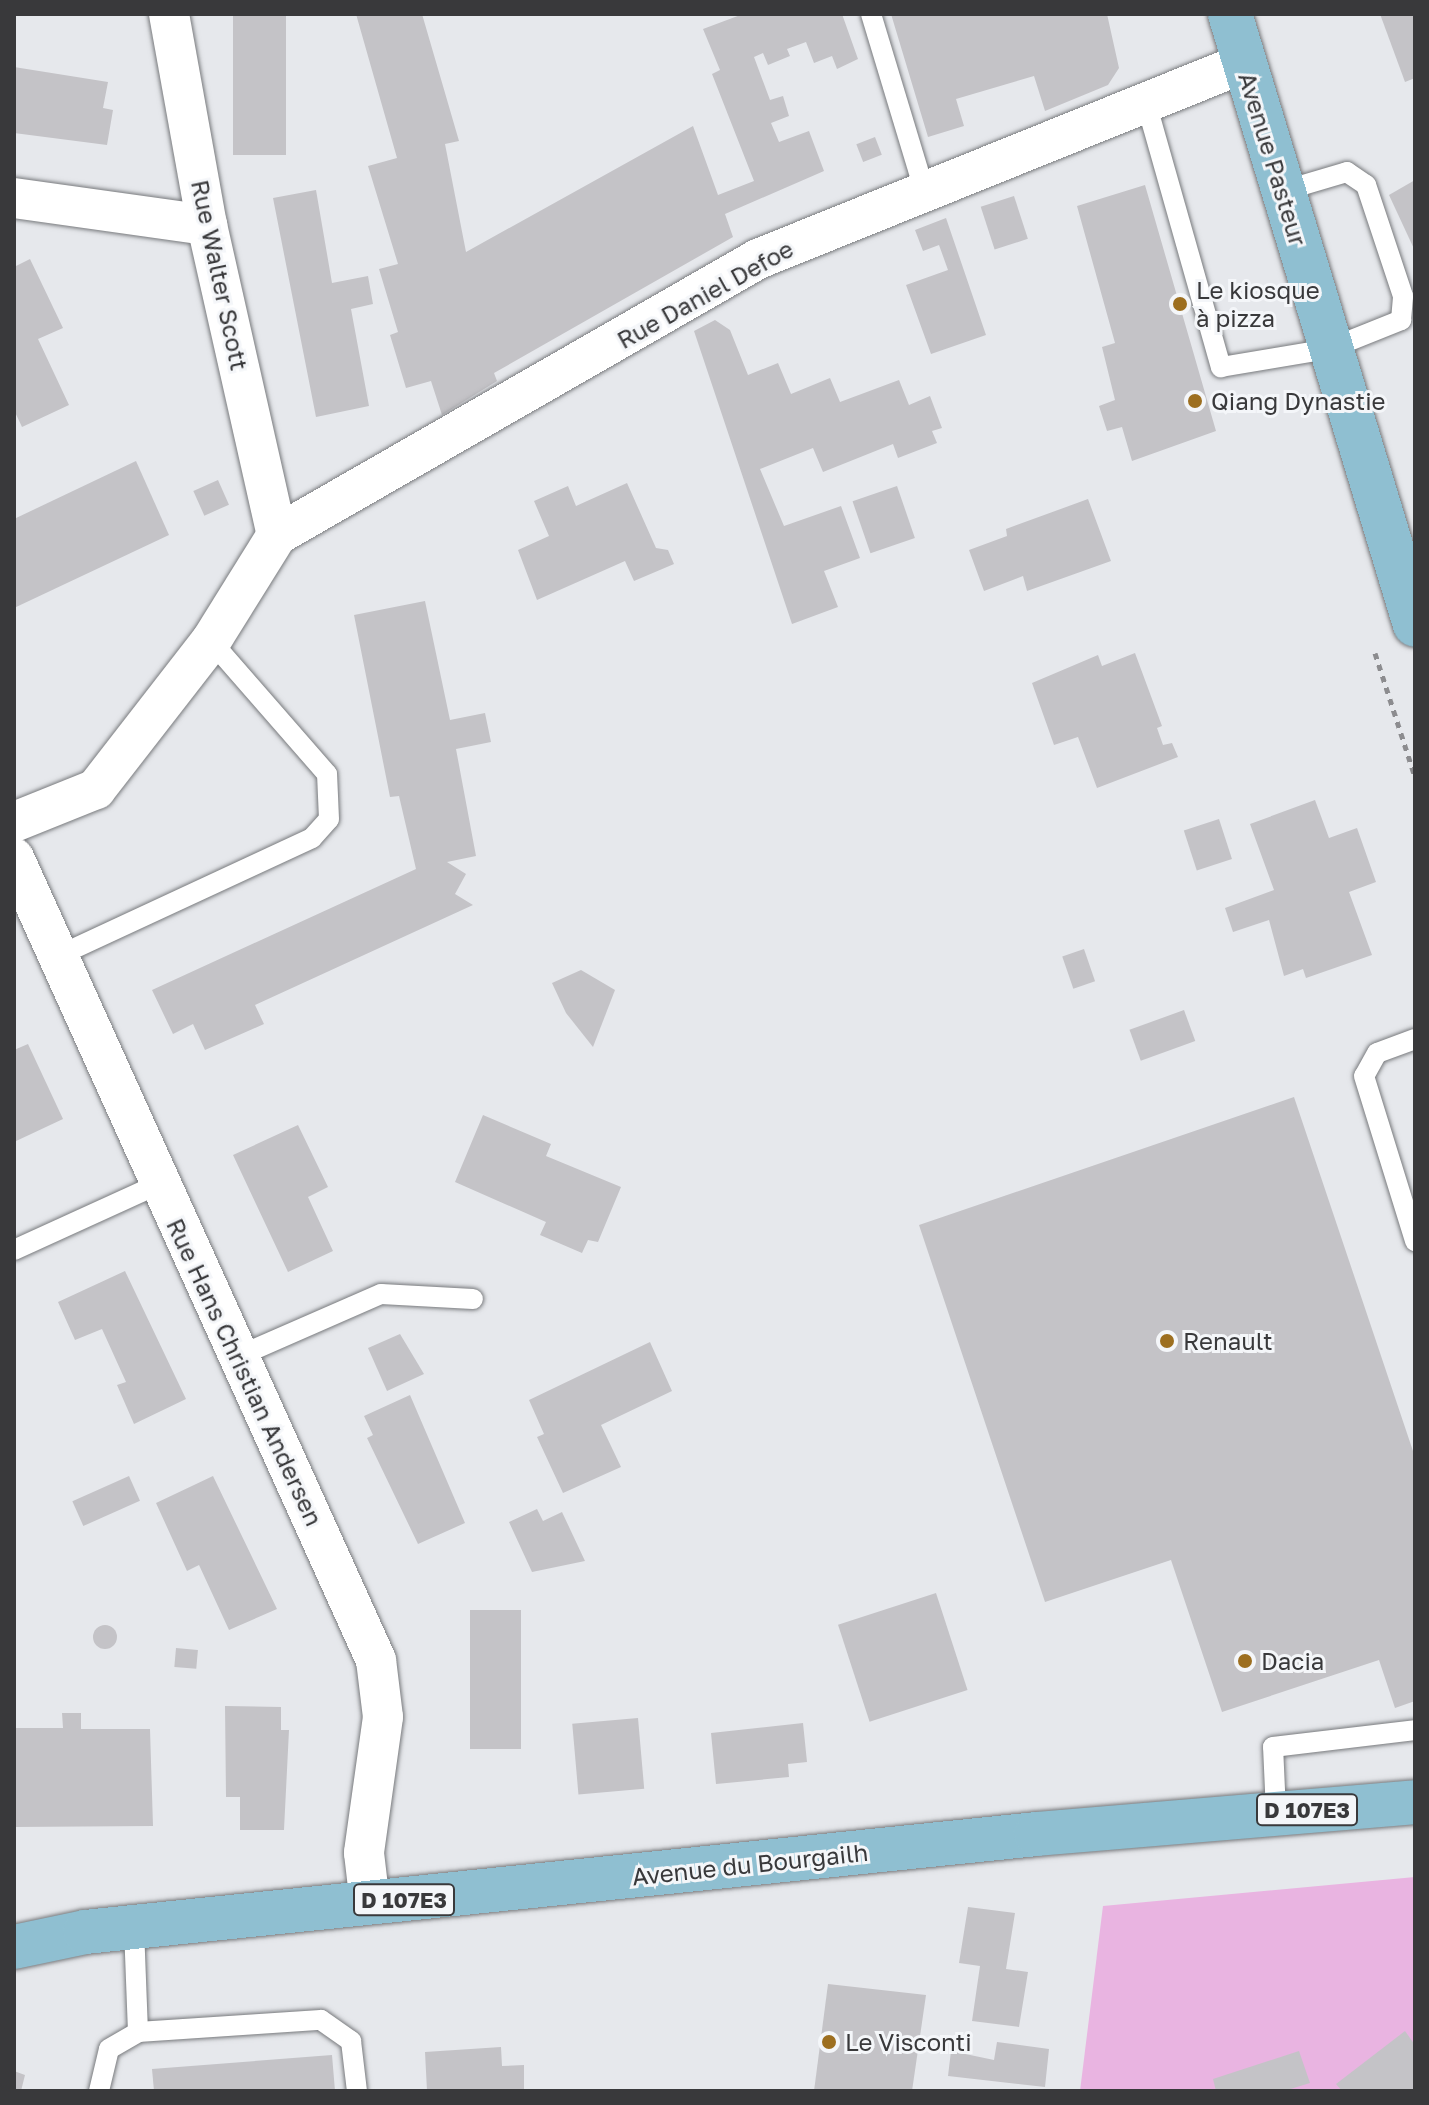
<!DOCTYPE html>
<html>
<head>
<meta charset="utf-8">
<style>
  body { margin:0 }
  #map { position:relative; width:1429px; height:2105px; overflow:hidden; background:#e6e8ec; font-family:"Golos Text",sans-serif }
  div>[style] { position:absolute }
  .green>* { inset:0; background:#e9b4e1 }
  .building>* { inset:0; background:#c4c3c7; transform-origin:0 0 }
  .round { border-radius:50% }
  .path>* { height:5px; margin-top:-2.5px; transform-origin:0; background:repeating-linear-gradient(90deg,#8c8c8f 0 6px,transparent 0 12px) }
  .roads { filter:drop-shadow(0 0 2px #787a7d) drop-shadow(0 0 2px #787a7d) }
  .lane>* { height:20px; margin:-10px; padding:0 10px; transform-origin:10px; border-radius:10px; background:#fff }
  .street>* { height:40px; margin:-20px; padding:0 20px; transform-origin:20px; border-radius:20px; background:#fff }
  .primary>* { height:44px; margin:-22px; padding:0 22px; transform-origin:22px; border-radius:22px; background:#8fbfd1 }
  .dots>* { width:22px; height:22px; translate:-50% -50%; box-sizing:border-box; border:4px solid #f4f6f9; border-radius:50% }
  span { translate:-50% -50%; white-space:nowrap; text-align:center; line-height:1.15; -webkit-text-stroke:6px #f4f6f9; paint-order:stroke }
  .shield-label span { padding:2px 6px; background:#f4f6f9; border:2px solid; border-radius:6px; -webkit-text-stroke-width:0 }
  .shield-label { font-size:22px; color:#39393b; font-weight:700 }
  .street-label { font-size:24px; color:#39393b }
  .poi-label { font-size:24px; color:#39393b }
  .left { translate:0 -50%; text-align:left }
  .frame { position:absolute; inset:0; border:16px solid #39393b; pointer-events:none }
</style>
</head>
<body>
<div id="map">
  <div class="green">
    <div style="clip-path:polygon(1415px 1877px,1415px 2091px,1080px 2091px,1103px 1906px)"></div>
  </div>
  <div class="building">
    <div style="left:233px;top:14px;width:53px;height:141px"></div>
    <div style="clip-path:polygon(356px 14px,422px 14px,459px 141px,445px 144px,466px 252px,693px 126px,718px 195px,754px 181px,712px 74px,720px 70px,703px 29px,743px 14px,842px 14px,858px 59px,837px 69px,832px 56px,814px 63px,806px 42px,787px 49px,790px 56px,768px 65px,763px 53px,754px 57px,770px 100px,783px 96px,789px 116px,771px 123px,779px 142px,809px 131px,824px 171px,725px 214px,733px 237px,494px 373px,497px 381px,442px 415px,431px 381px,406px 388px,390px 335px,398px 332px,379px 269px,398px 264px,368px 166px,397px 158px)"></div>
    <div style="clip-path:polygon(891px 14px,1107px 14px,1119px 68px,1108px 85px,1045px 111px,1034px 76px,956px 99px,964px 126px,928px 137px)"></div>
    <div style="clip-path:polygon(1380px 14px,1415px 14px,1415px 78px,1405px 82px)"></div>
    <div style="clip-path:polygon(14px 67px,108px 82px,103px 108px,113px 110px,107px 145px,14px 133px)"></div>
    <div style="left:875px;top:137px;width:19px;height:20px;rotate:69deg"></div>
    <div style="clip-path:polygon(1415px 180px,1415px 251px,1389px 195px)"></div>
    <div style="clip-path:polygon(1145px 185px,1216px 431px,1132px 461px,1122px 427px,1107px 431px,1099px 406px,1115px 400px,1102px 347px,1115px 343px,1077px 206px)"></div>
    <div style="clip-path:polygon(316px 190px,332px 283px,368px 276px,373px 304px,351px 309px,369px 406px,316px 417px,273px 198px)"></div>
    <div style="left:1014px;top:196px;width:45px;height:35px;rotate:72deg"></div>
    <div style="clip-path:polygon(946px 218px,986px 335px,931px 354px,906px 285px,948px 270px,939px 245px,923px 251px,915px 230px)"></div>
    <div style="clip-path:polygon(30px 259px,63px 328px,38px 339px,69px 405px,22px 427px,14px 410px,14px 267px)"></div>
    <div style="clip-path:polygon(715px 320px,730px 330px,748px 375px,778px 363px,791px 394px,830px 378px,840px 402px,899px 380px,909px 405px,930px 396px,942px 428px,932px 431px,937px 443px,898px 458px,893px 444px,823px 472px,813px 448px,760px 469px,784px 526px,841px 506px,860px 558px,824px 571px,838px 607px,792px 624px,694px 331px)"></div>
    <div style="clip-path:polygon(136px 461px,169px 535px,14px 608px,14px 519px)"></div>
    <div style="left:218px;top:480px;width:27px;height:27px;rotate:66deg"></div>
    <div style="clip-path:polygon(627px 483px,656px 548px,668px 550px,674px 564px,634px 581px,625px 561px,537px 600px,518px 550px,549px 536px,534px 501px,568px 486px,576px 506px)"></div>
    <div style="left:897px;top:486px;width:55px;height:47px;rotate:71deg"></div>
    <div style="clip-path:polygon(1088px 499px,1111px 561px,1027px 591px,1023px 576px,984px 591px,969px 550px,1007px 536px,1006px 529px)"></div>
    <div style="clip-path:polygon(425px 601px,450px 720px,485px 713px,491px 742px,456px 749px,476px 856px,447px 862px,466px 874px,455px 894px,473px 905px,255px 1005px,264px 1024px,205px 1050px,193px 1024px,173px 1034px,152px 990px,416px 869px,399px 796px,390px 797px,354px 615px)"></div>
    <div style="clip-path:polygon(1135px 653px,1162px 726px,1157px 728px,1163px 745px,1172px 743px,1178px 757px,1097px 788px,1078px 737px,1054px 745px,1032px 683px,1098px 655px,1102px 666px)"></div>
    <div style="clip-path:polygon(1315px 800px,1329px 838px,1357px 828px,1376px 882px,1349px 892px,1372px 955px,1306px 978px,1303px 969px,1284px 976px,1269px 920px,1233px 932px,1225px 908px,1274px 890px,1250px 824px)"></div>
    <div style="left:1219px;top:819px;width:42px;height:37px;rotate:72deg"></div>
    <div style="left:1084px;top:949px;width:34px;height:23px;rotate:71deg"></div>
    <div style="clip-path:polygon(581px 970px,615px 990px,593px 1047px,566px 1013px,552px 983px)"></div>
    <div style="left:1184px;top:1010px;width:33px;height:58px;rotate:70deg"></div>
    <div style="clip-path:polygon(28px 1044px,63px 1119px,14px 1142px,14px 1050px)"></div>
    <div style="clip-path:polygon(1294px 1097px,1415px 1457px,1415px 1701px,1395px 1708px,1379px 1660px,1222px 1712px,1171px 1560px,1045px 1602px,919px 1225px)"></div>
    <div style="clip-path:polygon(483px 1115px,551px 1144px,546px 1156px,621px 1187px,598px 1242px,588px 1240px,582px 1253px,540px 1235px,546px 1222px,455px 1182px)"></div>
    <div style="clip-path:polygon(298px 1125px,328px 1187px,308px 1197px,333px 1251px,288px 1272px,233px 1155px)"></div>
    <div style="clip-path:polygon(125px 1271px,186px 1399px,134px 1424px,117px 1385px,126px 1382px,102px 1329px,75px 1340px,58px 1302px)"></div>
    <div style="clip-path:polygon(400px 1334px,424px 1374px,387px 1391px,368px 1348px)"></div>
    <div style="clip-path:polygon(650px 1342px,672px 1391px,601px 1425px,621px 1467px,563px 1493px,537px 1437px,544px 1434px,529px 1400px)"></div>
    <div style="clip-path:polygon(410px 1395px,465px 1523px,418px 1544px,367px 1438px,373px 1435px,364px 1416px)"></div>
    <div style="left:129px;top:1476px;width:27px;height:62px;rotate:66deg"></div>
    <div style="clip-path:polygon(213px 1476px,277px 1609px,229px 1630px,199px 1565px,187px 1571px,156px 1503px)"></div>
    <div style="clip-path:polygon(537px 1509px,543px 1521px,562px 1512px,585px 1561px,532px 1572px,509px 1522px)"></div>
    <div style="left:936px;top:1593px;width:102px;height:103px;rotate:72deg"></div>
    <div style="left:521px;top:1610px;width:139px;height:51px;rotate:90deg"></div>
    <div class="round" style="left:93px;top:1625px;width:24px;height:24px"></div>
    <div style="left:176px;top:1648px;width:22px;height:19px;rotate:5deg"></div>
    <div style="clip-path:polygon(225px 1706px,281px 1707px,281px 1730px,289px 1730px,284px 1830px,240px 1830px,240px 1797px,226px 1797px)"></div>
    <div style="clip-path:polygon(62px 1713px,81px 1713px,81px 1729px,150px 1729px,153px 1826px,14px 1827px,14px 1728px,63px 1728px)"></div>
    <div style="left:638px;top:1718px;width:71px;height:66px;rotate:85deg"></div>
    <div style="clip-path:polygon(803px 1723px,807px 1762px,788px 1764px,789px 1777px,716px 1784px,711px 1733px)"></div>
    <div style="clip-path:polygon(968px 1907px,1015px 1913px,1006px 1969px,1028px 1972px,1019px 2027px,972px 2021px,980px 1966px,959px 1963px)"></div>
    <div style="clip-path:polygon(828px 1984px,926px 1995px,912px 2091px,814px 2091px)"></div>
    <div style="clip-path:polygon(1405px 2031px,1415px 2045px,1415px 2091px,1342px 2091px,1336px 2084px)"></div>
    <div style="clip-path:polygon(997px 2042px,1049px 2049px,1045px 2087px,948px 2076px,951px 2051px,994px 2060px)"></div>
    <div style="clip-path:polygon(501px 2047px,502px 2066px,524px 2065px,524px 2091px,427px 2091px,425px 2052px)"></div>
    <div style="clip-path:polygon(1299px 2051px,1310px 2083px,1284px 2091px,1216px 2091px,1213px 2079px)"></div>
    <div style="clip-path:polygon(332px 2055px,335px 2091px,154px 2091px,152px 2069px)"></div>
    <div style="clip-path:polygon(14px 2071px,25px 2075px,21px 2091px,14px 2091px)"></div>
  </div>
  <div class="path">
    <div style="left:1375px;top:653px;width:130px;rotate:72.1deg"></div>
  </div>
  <div class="roads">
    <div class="lane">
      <div style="left:871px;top:14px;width:184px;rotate:73.2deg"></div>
      <div style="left:1145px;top:99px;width:279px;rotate:74.2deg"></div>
      <div style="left:1221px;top:367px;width:109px;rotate:-9.5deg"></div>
      <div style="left:1329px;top:349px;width:78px;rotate:-21.9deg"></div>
      <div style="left:1401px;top:320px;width:24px;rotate:-85deg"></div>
      <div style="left:1403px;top:296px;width:117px;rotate:-108.4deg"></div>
      <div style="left:1366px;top:185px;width:23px;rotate:-146deg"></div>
      <div style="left:1347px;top:172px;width:67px;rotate:163.5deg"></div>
      <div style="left:58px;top:956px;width:280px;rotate:-24.9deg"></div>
      <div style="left:312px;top:838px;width:25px;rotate:-48deg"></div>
      <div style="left:329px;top:819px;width:45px;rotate:-92.5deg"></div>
      <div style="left:327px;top:774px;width:176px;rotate:-131.1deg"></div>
      <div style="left:1415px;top:1039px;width:40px;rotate:159.8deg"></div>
      <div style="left:1377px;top:1053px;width:26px;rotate:119deg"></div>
      <div style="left:1364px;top:1076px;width:173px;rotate:72.8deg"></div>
      <div style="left:14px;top:1250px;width:159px;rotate:-24.5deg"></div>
      <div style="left:239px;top:1356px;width:155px;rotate:-23.6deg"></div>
      <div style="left:381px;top:1294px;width:92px;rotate:3.1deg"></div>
      <div style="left:1276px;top:1812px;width:65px;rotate:-92.6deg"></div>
      <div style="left:1273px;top:1747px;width:143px;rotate:-6.8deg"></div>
      <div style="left:134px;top:1928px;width:104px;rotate:87.8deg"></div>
      <div style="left:99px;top:2091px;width:43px;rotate:-76.6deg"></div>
      <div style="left:109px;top:2049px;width:34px;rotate:-30deg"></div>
      <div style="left:138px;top:2032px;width:183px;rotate:-3.8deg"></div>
      <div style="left:321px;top:2020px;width:37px;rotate:35deg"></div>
      <div style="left:351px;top:2041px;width:50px;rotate:83.2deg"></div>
    </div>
    <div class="street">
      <div style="left:169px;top:14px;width:214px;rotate:79.8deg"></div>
      <div style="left:207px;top:225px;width:318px;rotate:77.3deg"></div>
      <div style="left:14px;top:198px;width:195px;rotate:8deg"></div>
      <div style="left:14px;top:822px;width:88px;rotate:-21.9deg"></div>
      <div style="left:96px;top:789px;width:187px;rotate:-52.2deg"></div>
      <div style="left:211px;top:641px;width:125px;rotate:-58.1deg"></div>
      <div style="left:277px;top:535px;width:555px;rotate:-29.85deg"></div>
      <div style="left:758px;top:259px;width:524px;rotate:-21.96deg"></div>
      <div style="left:14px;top:858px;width:880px;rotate:65.71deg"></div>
      <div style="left:376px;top:1660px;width:57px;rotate:83deg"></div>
      <div style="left:383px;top:1717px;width:137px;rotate:98deg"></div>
      <div style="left:364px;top:1853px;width:51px;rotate:83.3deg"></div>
    </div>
    <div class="primary">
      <div style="left:1230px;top:14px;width:638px;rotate:73.15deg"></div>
      <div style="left:14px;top:1947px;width:73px;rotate:-11.9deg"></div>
      <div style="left:85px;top:1932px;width:956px;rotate:-5.88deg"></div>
      <div style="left:1036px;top:1834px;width:380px;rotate:-4.8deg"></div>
    </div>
  </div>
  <div class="dots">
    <div style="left:1180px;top:304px;background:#9d6f20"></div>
    <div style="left:1195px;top:401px;background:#9d6f20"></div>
    <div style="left:1167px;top:1341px;background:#9d6f20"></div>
    <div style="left:1245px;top:1661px;background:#9d6f20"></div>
    <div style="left:829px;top:2042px;background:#9d6f20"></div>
  </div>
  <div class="shield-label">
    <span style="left:1307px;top:1810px">D 107E3</span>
    <span style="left:404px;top:1900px">D 107E3</span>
  </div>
  <div class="street-label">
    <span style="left:1273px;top:159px;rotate:73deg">Avenue Pasteur</span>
    <span style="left:220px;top:275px;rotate:78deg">Rue Walter Scott</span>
    <span style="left:705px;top:294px;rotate:-29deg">Rue Daniel Defoe</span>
    <span style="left:245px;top:1372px;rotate:65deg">Rue Hans Christian Andersen</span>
    <span style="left:750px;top:1864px;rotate:-6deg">Avenue du Bourgailh</span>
  </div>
  <div class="poi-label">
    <span class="left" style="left:1196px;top:304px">Le kiosque<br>à pizza</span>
    <span class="left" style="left:1211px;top:401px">Qiang Dynastie</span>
    <span class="left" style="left:1183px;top:1341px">Renault</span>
    <span class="left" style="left:1261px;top:1661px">Dacia</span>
    <span class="left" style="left:845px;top:2042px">Le Visconti</span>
  </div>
  <div class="frame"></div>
</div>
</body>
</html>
